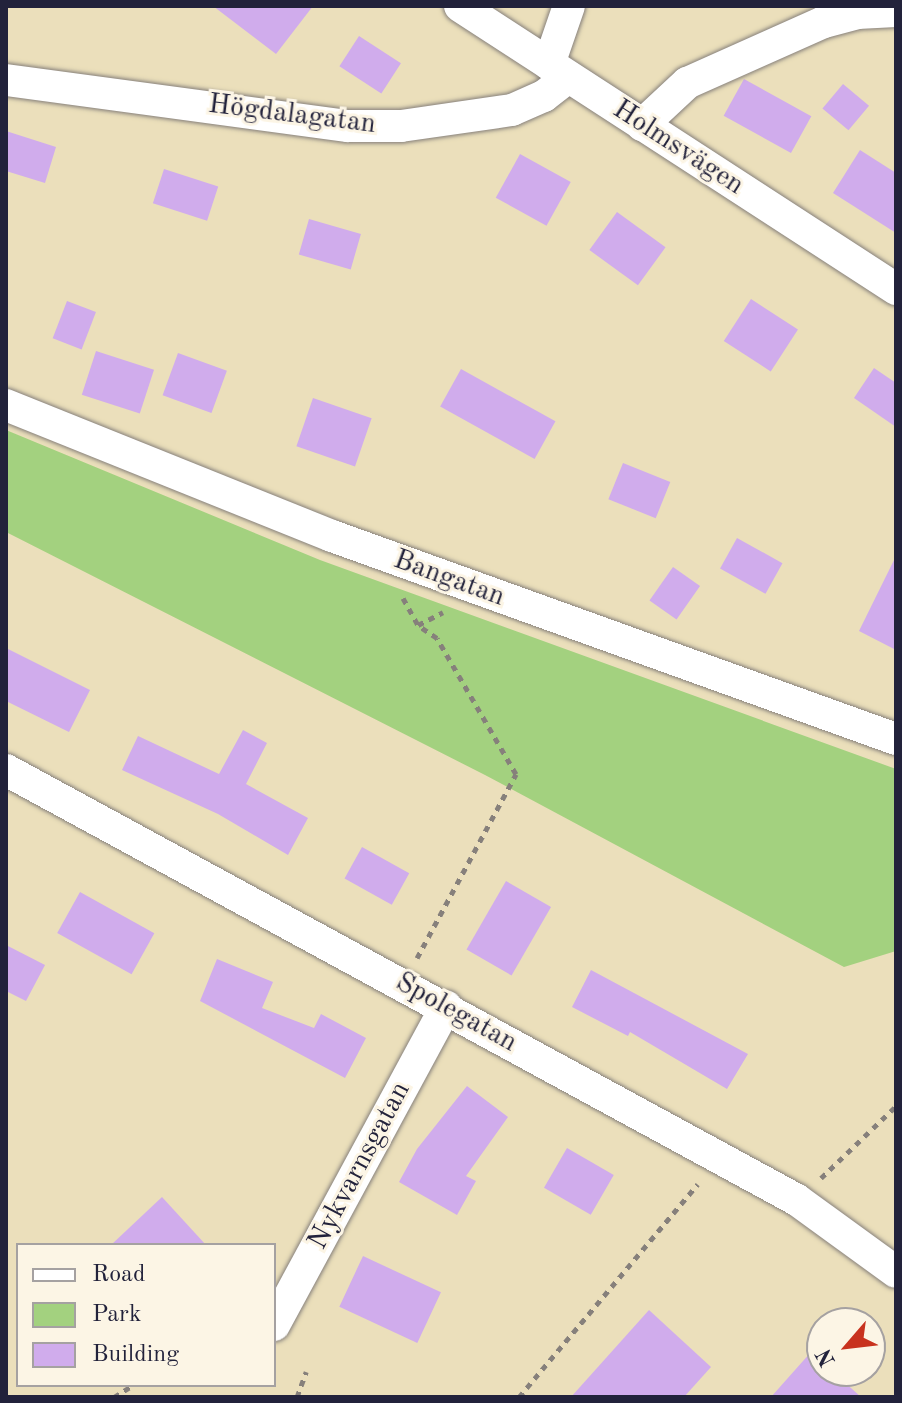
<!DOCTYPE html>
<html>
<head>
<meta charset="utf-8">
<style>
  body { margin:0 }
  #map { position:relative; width:902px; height:1403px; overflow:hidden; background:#ebdfbb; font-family:"Old Standard TT",serif }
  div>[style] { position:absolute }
  .green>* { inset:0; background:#a3d17f }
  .building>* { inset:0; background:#d0acec; transform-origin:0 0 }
  .path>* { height:5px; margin-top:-2.5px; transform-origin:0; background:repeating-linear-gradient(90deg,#86807b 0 6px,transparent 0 12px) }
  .roads { filter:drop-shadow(0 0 2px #86807b) drop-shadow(0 0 2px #86807b) }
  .street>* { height:32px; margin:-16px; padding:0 16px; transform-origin:16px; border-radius:16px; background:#fff }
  span { translate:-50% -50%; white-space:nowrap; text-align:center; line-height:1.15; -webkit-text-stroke:6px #fcf5e5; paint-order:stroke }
  .street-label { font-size:28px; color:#22223b }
  .frame { position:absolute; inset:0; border:8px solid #22223b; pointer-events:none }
  .legend { position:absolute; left:16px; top:1243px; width:260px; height:144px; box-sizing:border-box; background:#fcf5e5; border:2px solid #a5a1a1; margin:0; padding:10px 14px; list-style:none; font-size:24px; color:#22223b }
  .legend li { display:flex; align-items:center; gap:16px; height:40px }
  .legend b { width:40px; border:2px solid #a5a1a1 }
  .north { position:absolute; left:806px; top:1307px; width:80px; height:80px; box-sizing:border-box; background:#fcf5e5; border:2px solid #a5a1a1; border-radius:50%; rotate:242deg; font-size:22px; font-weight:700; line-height:32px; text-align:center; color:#22223b }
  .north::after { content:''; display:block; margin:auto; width:28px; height:36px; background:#c8321e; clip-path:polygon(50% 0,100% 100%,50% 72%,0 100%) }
</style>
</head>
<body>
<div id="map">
  <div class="green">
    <div style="clip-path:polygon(6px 430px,320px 560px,896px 769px,896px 951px,844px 967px,485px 775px,6px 532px)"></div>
  </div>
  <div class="building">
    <div style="clip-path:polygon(213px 6px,313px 6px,276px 54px)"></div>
    <div style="left:359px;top:36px;width:50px;height:36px;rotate:33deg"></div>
    <div style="left:744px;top:79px;width:77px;height:42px;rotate:29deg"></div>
    <div style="left:843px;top:84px;width:34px;height:32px;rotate:40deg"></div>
    <div style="clip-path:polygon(6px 131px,56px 147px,45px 183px,6px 171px)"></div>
    <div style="clip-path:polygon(860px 150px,896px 173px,896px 233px,833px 193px)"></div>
    <div style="left:520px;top:154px;width:58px;height:50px;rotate:29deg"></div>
    <div style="left:164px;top:169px;width:57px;height:36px;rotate:18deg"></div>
    <div style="left:617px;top:212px;width:60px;height:47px;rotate:36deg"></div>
    <div style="left:309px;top:219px;width:54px;height:37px;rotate:16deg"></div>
    <div style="left:751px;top:299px;width:56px;height:50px;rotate:33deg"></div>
    <div style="left:67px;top:301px;width:31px;height:40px;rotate:21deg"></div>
    <div style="left:96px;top:351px;width:61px;height:46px;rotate:18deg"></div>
    <div style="left:178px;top:353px;width:52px;height:45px;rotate:20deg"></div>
    <div style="clip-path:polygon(874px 368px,896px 383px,896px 427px,854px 398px)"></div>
    <div style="left:461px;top:369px;width:108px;height:43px;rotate:29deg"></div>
    <div style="left:313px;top:398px;width:62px;height:51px;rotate:19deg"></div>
    <div style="left:623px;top:463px;width:51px;height:39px;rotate:22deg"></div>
    <div style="left:737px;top:538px;width:52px;height:35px;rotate:29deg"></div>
    <div style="clip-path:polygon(896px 556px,896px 650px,859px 631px)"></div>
    <div style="left:673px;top:567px;width:33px;height:41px;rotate:35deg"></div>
    <div style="clip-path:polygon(6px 648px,90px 690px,69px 732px,6px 701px)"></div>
    <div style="clip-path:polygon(243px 730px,267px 743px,246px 784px,308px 818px,288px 855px,218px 814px,122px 770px,138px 736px,219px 774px)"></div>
    <div style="left:362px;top:847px;width:54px;height:36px;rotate:29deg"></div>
    <div style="left:506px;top:881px;width:52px;height:79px;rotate:30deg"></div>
    <div style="left:80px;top:892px;width:85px;height:47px;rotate:29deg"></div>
    <div style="clip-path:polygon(6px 945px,45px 965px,26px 1001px,6px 991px)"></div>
    <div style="clip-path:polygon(217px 959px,273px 982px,262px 1008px,314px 1028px,321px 1014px,366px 1038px,345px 1078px,200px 1001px)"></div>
    <div style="clip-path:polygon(591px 970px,748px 1054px,727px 1089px,630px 1032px,628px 1036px,572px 1007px)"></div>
    <div style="clip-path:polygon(467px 1086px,508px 1117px,466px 1176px,476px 1181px,457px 1215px,399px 1182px,417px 1149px)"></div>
    <div style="left:567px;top:1148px;width:54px;height:46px;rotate:30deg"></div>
    <div style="clip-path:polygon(162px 1197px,206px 1245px,111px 1245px)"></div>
    <div style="left:363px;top:1256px;width:86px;height:56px;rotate:25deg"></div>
    <div style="clip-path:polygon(649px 1310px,711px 1367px,684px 1397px,571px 1397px)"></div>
    <div style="clip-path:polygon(811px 1352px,822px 1362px,822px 1371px,832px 1371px,861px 1397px,771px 1397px)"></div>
  </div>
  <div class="path">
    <div style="left:403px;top:598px;width:31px;rotate:61deg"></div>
    <div style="left:417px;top:958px;width:209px;rotate:-61.7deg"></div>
    <div style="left:516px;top:774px;width:157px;rotate:-120.2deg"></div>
    <div style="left:437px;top:638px;width:23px;rotate:-146deg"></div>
    <div style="left:418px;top:625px;width:28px;rotate:-27deg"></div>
    <div style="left:821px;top:1178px;width:104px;rotate:-43.8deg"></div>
    <div style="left:114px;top:1397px;width:22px;rotate:-32deg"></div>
    <div style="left:297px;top:1397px;width:27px;rotate:-70deg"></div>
    <div style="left:519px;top:1397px;width:278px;rotate:-50deg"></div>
  </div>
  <div class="roads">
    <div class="street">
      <div style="left:460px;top:6px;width:520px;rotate:32.99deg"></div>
      <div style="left:549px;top:64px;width:61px;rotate:-71deg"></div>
      <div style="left:6px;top:80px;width:345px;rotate:7.7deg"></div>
      <div style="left:348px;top:126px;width:53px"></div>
      <div style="left:401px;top:126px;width:112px;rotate:-8.2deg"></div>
      <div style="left:512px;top:110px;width:35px;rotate:-24deg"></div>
      <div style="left:544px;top:96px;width:31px;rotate:-38deg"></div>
      <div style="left:642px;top:125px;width:62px;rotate:-43deg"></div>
      <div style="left:687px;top:83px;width:150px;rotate:-24deg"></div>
      <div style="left:824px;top:22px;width:34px;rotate:-15deg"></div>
      <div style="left:857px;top:13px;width:39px;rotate:-3deg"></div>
      <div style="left:6px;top:405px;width:351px;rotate:21.9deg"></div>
      <div style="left:332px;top:536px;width:599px;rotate:19.8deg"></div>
      <div style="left:6px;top:770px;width:900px;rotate:28.53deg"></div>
      <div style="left:797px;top:1200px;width:122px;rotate:36deg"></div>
      <div style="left:274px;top:1325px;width:362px;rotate:-61.6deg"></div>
    </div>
  </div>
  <div class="street-label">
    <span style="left:292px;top:115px;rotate:7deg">Högdalagatan</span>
    <span style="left:678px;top:148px;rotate:33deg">Holmsvägen</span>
    <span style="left:449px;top:579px;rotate:20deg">Bangatan</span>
    <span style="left:456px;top:1013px;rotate:29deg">Spolegatan</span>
    <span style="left:360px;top:1166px;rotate:-62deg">Nykvarnsgatan</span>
  </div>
  <div class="frame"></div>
  <ul class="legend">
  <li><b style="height:10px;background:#fff"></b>Road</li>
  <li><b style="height:22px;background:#a3d17f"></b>Park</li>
  <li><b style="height:22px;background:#d0acec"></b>Building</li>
  </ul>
  <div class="north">N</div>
</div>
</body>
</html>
